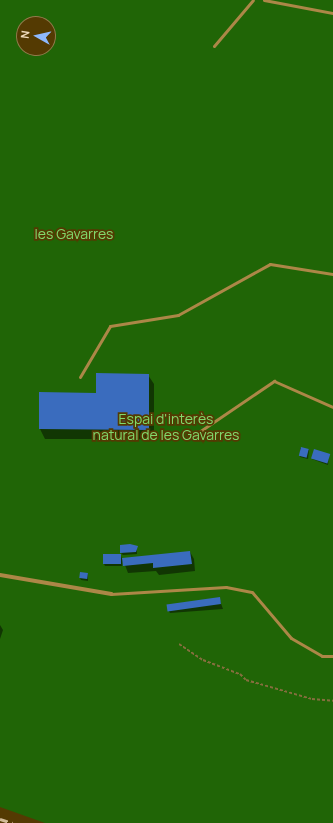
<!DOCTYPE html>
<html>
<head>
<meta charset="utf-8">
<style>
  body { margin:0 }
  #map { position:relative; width:333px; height:823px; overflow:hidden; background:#543a02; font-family:Manrope,sans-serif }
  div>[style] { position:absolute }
  .green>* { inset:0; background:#206506 }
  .shadow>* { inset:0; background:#0007 }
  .building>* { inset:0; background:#3a6cbe; transform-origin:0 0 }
  .path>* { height:2px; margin-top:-1px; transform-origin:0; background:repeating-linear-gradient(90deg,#866e3e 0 3px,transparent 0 5px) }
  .service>* { height:3px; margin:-1.5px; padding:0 1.5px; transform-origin:1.5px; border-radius:1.5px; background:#ac8747 }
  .minor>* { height:4px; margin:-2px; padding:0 2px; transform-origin:2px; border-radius:2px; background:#ac8747 }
  .rail>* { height:3px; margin-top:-1.5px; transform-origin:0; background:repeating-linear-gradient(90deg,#d1bb97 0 8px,transparent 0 12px) }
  span { translate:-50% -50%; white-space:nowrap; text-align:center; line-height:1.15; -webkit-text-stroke:3.5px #543a02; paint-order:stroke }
  .park-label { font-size:14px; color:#81d96c }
  .north { position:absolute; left:16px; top:16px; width:40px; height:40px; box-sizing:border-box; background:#543a02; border:1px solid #927a4c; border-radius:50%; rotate:278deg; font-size:11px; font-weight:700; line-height:16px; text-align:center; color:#efdbbc }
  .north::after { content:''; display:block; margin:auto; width:14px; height:18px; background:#8eb9fd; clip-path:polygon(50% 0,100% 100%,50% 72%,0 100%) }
</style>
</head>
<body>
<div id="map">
  <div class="green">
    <div style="clip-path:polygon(evenodd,0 0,333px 0,333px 823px,45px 823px,0 807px,0 0,24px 24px,48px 24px,48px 48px,24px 48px,24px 24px)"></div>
  </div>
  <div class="shadow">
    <div style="clip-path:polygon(148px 375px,154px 384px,154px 439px,45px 439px,40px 429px,40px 393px,97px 394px)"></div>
    <div style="clip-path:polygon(300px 448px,309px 450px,308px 459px,300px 457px)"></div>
    <div style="clip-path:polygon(329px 455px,328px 465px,312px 459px)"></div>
    <div style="clip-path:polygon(137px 547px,137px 554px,123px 555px,121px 553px)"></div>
    <div style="clip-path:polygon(190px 552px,194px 559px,195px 571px,159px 575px,156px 571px,128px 573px,123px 560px,122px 566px,105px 566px,104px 564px,121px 555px,122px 559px)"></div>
    <div style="clip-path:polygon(88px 574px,88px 581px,81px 580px,80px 578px)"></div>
    <div style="clip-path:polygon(219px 598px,223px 609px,170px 613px,167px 608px)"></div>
    <div style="clip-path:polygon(0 625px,3px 630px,0 639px)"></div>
  </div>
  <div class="building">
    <div style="clip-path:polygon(96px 373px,149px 374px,149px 430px,39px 429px,39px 392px,96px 393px)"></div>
    <div style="left:301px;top:447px;width:8px;height:9px;rotate:14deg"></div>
    <div style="left:314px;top:449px;width:17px;height:10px;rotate:17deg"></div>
    <div style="clip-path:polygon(130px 544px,138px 546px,136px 552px,120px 553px,120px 545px)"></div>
    <div style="clip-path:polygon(190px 551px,192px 564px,153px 568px,153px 563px,123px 566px,122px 558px)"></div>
    <div style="left:103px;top:554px;width:18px;height:10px"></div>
    <div style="left:80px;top:572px;width:8px;height:6px;rotate:7deg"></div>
    <div style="left:220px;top:597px;width:7px;height:54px;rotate:82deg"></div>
  </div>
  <div class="path">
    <div style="left:179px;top:644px;width:29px;rotate:34deg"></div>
    <div style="left:203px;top:660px;width:40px;rotate:21deg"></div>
    <div style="left:240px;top:674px;width:8px;rotate:45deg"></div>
    <div style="left:246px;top:680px;width:69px;rotate:16.1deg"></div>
    <div style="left:312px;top:699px;width:21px;rotate:5deg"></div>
  </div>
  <div class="service">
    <div style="left:264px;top:0;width:70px;rotate:10.7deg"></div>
    <div style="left:214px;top:46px;width:60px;rotate:-49.7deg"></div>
    <div style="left:80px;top:377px;width:59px;rotate:-59.5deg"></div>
    <div style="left:110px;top:326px;width:69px;rotate:-9.2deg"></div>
    <div style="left:178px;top:315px;width:105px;rotate:-29deg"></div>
    <div style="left:270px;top:264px;width:64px;rotate:9deg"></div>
    <div style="left:190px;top:438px;width:102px;rotate:-34.2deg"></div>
    <div style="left:274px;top:381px;width:64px;rotate:23.8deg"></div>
    <div style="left:111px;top:594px;width:115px;rotate:-3.5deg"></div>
    <div style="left:226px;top:587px;width:26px;rotate:11deg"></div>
    <div style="left:252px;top:592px;width:60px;rotate:49.7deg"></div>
    <div style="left:291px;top:638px;width:36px;rotate:30deg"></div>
    <div style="left:322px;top:656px;width:11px"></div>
  </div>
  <div class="minor">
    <div style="left:0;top:575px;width:113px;rotate:9.7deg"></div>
  </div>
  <div class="rail">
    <div style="left:0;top:819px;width:13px;rotate:18deg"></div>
  </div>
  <div class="park-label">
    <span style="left:74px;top:234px">les Gavarres</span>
    <span style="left:166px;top:427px">Espai d'interès<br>natural de les Gavarres</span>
  </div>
  <div class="north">N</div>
</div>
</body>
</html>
